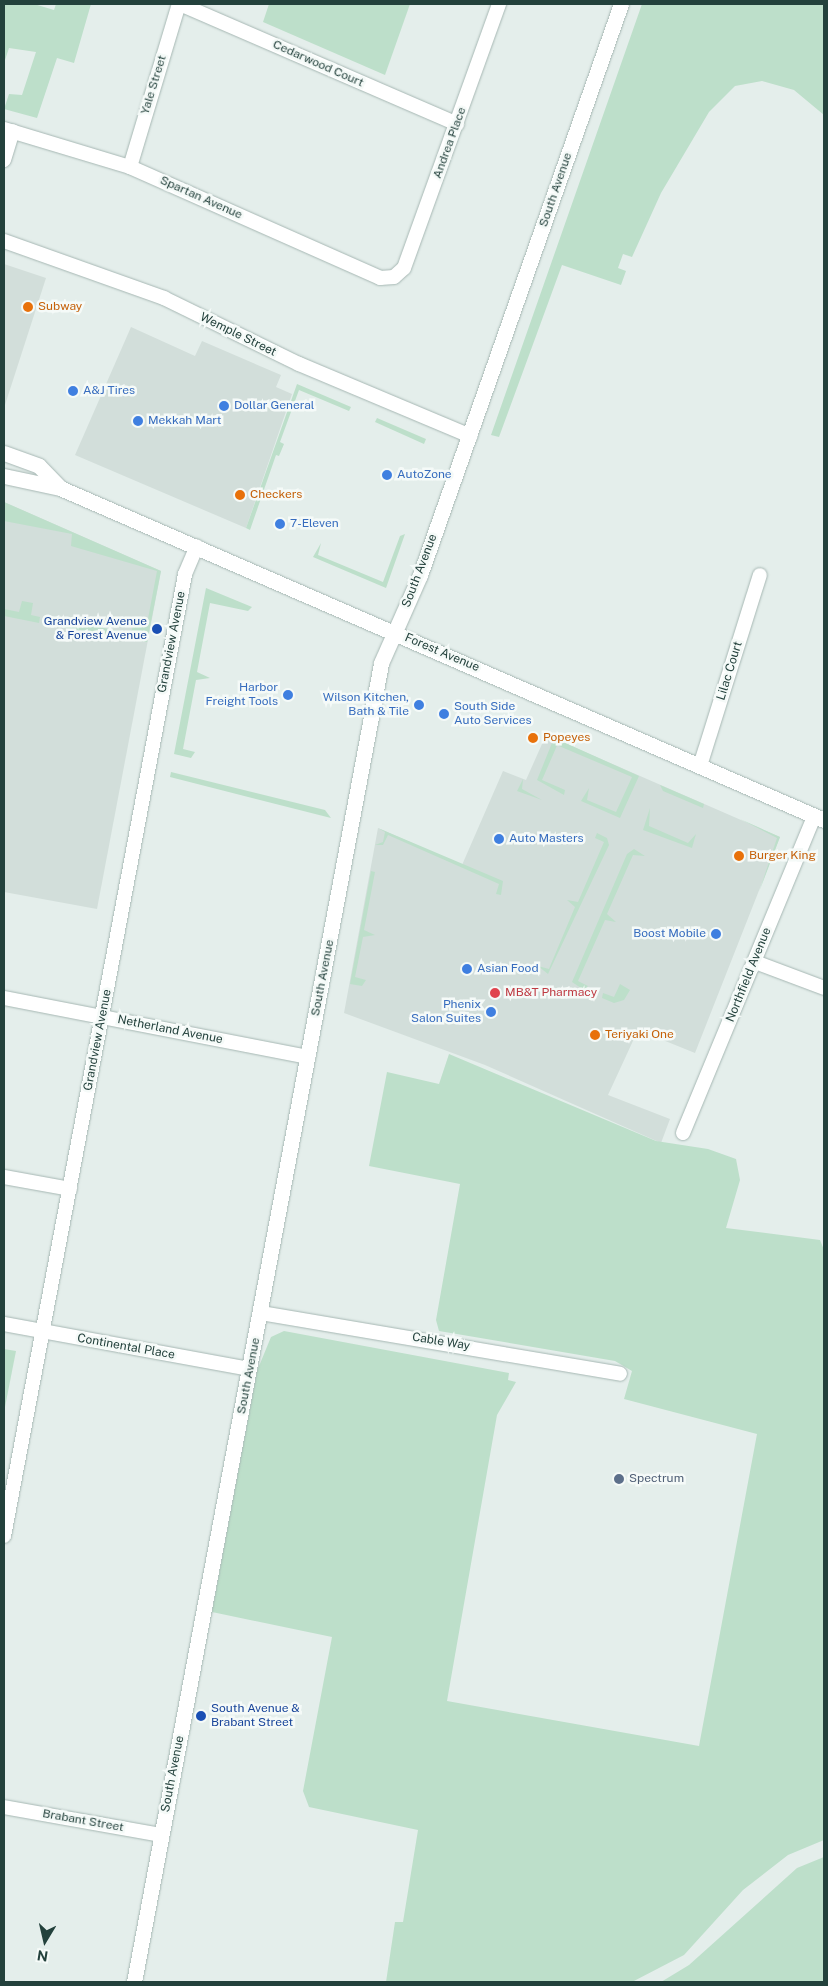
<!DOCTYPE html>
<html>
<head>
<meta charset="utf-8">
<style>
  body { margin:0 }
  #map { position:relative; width:828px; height:1986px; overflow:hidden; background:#e4eeeb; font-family:"Public Sans",sans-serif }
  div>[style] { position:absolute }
  .built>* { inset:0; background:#d2deda }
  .green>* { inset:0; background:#bddfca }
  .roads { filter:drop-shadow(0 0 1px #a6b7b3) drop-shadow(0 0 1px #a6b7b3) }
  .minor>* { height:14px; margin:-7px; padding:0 7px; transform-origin:7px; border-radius:7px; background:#fff }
  .tertiary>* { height:15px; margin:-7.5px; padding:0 7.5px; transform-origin:7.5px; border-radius:7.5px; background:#fff }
  .secondary>* { height:15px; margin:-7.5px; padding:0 7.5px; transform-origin:7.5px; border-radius:7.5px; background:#fff }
  .dots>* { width:14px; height:14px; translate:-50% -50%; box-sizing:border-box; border:2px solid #f5faf8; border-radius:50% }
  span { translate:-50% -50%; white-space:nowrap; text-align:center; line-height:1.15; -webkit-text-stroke:5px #f5faf8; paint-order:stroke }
  .street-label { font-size:12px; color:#23413c }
  .food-label { font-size:12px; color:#c56008 }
  .left { translate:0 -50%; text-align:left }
  .shop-label { font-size:12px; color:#366cbe }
  .right { translate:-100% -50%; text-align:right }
  .transit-label { font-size:12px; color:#164399 }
  .health-label { font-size:12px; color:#be3a42 }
  .service-label { font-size:12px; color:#4e5e75 }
  .frame { position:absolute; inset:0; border:5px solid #23413c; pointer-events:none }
  .north { position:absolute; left:20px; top:1916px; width:50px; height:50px; -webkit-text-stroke:4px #f5faf8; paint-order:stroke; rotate:189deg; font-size:14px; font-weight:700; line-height:20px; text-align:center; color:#23413c }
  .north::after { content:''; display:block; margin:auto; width:18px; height:22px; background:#23413c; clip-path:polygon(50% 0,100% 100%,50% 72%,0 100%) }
</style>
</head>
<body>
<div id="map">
  <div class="built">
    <div style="clip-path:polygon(4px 264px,46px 278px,4px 408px)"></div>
    <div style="clip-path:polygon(131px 327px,195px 356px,202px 341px,281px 375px,276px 387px,292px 394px,246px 528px,75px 455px)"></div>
    <div style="clip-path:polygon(4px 502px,161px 571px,97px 909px,4px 892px)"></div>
    <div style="clip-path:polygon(546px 735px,780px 837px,695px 1053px,638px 1030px,608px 1095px,670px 1119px,661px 1143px,485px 1065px,344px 1013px,378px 828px,462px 865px,503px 771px,526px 780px)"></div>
  </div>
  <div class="green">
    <div style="clip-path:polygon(4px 4px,34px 4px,54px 10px,56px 4px,91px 4px,74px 63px,57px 58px,37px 118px,4px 109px,9px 94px,22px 95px,36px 52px,9px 48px,4px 63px)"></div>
    <div style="clip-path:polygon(269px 4px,410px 4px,385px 75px,263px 22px)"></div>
    <div style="clip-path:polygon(642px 4px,824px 4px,824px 115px,794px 90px,762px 81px,735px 86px,709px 112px,661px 193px,632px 257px,623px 254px,618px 268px,626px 271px,621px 285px,562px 265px,499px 437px,491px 435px)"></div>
    <div style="clip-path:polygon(297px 384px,351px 407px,349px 411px,299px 390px,280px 442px,284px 444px,279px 456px,276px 455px,250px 530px,246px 528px)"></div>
    <div style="clip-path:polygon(377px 418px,426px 439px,424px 444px,375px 422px)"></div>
    <div style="clip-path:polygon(4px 502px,161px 571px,147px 642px,42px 624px,43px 617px,131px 633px,134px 622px,147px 624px,157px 571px,71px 546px,72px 534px,4px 521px)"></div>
    <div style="clip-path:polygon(405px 534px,386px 588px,313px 557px,321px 543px,318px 555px,383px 582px,400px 536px)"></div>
    <div style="clip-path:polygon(206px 588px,252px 607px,248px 611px,210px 603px,197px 672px,210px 678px,196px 680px,183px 749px,195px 752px,191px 758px,174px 754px)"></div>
    <div style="clip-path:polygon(22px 601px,33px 603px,31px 615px,40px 617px,39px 623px,4px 616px,4px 609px,19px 612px)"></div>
    <div style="clip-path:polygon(554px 738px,559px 741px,542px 780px,565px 790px,564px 795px,537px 780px)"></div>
    <div style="clip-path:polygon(561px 741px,639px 776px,620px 818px,581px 801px,589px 788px,587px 800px,616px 812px,632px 777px,559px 746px)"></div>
    <div style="clip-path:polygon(171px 772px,325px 810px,331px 818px,170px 777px)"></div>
    <div style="clip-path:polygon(523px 779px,522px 789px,542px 800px,517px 791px)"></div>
    <div style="clip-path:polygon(660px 785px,704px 804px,703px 808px,663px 791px)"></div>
    <div style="clip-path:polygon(650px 808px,649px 826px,688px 843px,696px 834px,692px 848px,643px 830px)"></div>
    <div style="clip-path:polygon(740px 819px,780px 837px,759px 892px,777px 838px)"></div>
    <div style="clip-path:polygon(378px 828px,503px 881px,501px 895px,496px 894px,499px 884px,388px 835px,383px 845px,375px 845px,383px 842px,385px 832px)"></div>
    <div style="clip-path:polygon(597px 833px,607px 838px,609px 845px,548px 974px,538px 966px,549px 969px,551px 964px,575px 907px,567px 900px,578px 902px,604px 842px,595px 838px)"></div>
    <div style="clip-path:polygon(634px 849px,645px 856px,633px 855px,607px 914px,616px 922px,605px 920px,578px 981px,588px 986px,584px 990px,572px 982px,627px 854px)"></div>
    <div style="clip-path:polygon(371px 871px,375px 872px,364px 930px,375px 935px,363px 937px,355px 977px,366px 980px,362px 986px,350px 984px)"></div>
    <div style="clip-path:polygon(634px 927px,654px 935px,655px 939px,632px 931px)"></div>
    <div style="clip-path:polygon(620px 984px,630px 990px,624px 1000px,614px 1003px,602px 998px,603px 993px,614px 997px)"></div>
    <div style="clip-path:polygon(449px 1054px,656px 1141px,708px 1149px,736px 1159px,740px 1180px,726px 1228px,820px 1240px,824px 1250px,824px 1840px,788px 1855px,743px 1890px,684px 1955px,632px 1982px,386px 1982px,395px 1922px,403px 1922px,418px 1830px,309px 1807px,303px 1791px,332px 1637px,212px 1612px,257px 1371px,271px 1337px,284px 1331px,509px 1373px,508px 1380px,516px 1382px,497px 1415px,447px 1701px,699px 1746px,757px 1434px,624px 1399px,632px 1371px,615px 1361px,439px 1331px,436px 1320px,460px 1184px,369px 1166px,387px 1072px,439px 1084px)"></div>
    <div style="clip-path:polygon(4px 1349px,16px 1351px,4px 1412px)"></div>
    <div style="clip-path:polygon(824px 1857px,824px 1982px,661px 1982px,689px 1965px,797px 1868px)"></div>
  </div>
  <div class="roads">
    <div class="minor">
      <div style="left:180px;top:4px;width:302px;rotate:23.4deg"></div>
      <div style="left:4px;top:129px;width:132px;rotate:16.8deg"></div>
      <div style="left:130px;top:167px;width:274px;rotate:23.9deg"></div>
      <div style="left:380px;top:278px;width:14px;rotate:-4deg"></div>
      <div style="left:394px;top:277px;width:13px;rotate:-42deg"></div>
      <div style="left:404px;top:268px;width:281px;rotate:-70.2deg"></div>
      <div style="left:4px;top:160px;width:30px;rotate:-73deg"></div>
      <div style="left:130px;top:167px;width:170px;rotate:-73.3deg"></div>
      <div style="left:4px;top:241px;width:170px;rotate:19.6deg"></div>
      <div style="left:164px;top:298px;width:150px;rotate:26.1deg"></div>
      <div style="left:299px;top:364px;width:186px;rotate:22.8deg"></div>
      <div style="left:700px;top:766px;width:200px;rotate:-72.6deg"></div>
      <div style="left:755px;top:962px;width:74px;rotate:20.6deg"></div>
      <div style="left:4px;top:998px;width:310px;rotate:11deg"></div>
      <div style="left:683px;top:1133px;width:343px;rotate:-67.5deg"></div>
      <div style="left:4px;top:1177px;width:67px;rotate:10.3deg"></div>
      <div style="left:261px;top:1313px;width:364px;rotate:9.6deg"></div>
      <div style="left:4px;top:1324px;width:249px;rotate:10.4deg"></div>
      <div style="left:4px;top:1536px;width:979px;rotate:-79.34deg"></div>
      <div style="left:185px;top:574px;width:30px;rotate:-67deg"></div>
      <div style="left:4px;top:1807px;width:159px;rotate:10.1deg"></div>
    </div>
    <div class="tertiary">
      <div style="left:134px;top:1982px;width:1342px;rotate:-79.39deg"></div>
      <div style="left:381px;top:663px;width:96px;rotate:-66.1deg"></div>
      <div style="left:420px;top:575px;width:605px;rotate:-70.61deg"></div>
    </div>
    <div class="secondary">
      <div style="left:4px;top:453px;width:37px;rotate:20deg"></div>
      <div style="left:39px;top:466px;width:30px;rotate:46deg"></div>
      <div style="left:4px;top:476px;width:57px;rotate:12.1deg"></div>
      <div style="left:60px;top:488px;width:833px;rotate:23.49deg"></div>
    </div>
  </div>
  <div class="dots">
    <div style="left:28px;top:307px;background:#e8710a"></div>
    <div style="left:73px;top:391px;background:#3f7fe0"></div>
    <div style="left:224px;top:406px;background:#3f7fe0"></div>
    <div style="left:138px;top:421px;background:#3f7fe0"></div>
    <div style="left:387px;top:475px;background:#3f7fe0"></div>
    <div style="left:240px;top:495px;background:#e8710a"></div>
    <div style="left:280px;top:524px;background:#3f7fe0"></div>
    <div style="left:157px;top:629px;background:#1a4fb4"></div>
    <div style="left:288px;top:695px;background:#3f7fe0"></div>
    <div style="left:419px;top:705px;background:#3f7fe0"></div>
    <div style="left:444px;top:714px;background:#3f7fe0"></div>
    <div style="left:533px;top:738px;background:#e8710a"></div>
    <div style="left:499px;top:839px;background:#3f7fe0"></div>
    <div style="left:739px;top:856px;background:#e8710a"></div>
    <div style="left:716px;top:934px;background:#3f7fe0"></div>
    <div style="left:467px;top:969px;background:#3f7fe0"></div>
    <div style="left:495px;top:993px;background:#e0444e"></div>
    <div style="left:491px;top:1012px;background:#3f7fe0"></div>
    <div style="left:595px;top:1035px;background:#e8710a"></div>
    <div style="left:619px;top:1479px;background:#5c6f8a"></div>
    <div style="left:201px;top:1716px;background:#1a4fb4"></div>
  </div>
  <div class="street-label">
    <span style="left:318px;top:64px;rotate:24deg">Cedarwood Court</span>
    <span style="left:154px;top:85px;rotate:-73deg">Yale Street</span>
    <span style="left:450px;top:143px;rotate:-70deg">Andrea Place</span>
    <span style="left:556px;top:190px;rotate:-71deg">South Avenue</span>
    <span style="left:201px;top:198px;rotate:24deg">Spartan Avenue</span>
    <span style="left:238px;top:335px;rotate:26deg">Wemple Street</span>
    <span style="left:420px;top:571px;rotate:-69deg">South Avenue</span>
    <span style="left:172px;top:642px;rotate:-79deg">Grandview Avenue</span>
    <span style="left:442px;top:653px;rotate:23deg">Forest Avenue</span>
    <span style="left:730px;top:671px;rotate:-73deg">Lilac Court</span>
    <span style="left:749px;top:975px;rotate:-68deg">Northfield Avenue</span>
    <span style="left:323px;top:978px;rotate:-79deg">South Avenue</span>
    <span style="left:170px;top:1030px;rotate:11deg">Netherland Avenue</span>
    <span style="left:98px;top:1040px;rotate:-79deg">Grandview Avenue</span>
    <span style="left:441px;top:1342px;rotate:9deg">Cable Way</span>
    <span style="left:126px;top:1347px;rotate:10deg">Continental Place</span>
    <span style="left:249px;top:1376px;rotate:-79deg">South Avenue</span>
    <span style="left:173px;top:1774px;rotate:-79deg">South Avenue</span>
    <span style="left:83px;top:1821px;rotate:10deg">Brabant Street</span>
  </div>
  <div class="food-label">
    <span class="left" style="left:38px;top:307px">Subway</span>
    <span class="left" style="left:250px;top:495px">Checkers</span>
    <span class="left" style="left:543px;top:738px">Popeyes</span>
    <span class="left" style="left:749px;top:856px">Burger King</span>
    <span class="left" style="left:605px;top:1035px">Teriyaki One</span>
  </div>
  <div class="shop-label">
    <span class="left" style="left:83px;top:391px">A&amp;J Tires</span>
    <span class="left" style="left:234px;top:406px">Dollar General</span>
    <span class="left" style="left:148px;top:421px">Mekkah Mart</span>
    <span class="left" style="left:397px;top:475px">AutoZone</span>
    <span class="left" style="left:290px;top:524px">7-Eleven</span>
    <span class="right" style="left:278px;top:695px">Harbor<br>Freight Tools</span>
    <span class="right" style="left:409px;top:705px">Wilson Kitchen,<br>Bath &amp; Tile</span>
    <span class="left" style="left:454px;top:714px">South Side<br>Auto Services</span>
    <span class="left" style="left:509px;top:839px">Auto Masters</span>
    <span class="right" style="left:706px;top:934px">Boost Mobile</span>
    <span class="left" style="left:477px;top:969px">Asian Food</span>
    <span class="right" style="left:481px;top:1012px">Phenix<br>Salon Suites</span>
  </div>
  <div class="transit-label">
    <span class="right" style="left:147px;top:629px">Grandview Avenue<br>&amp; Forest Avenue</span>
    <span class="left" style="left:211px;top:1716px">South Avenue &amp;<br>Brabant Street</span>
  </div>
  <div class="health-label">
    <span class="left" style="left:505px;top:993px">MB&amp;T Pharmacy</span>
  </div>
  <div class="service-label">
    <span class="left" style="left:629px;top:1479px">Spectrum</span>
  </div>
  <div class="frame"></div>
  <div class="north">N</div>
</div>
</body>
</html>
